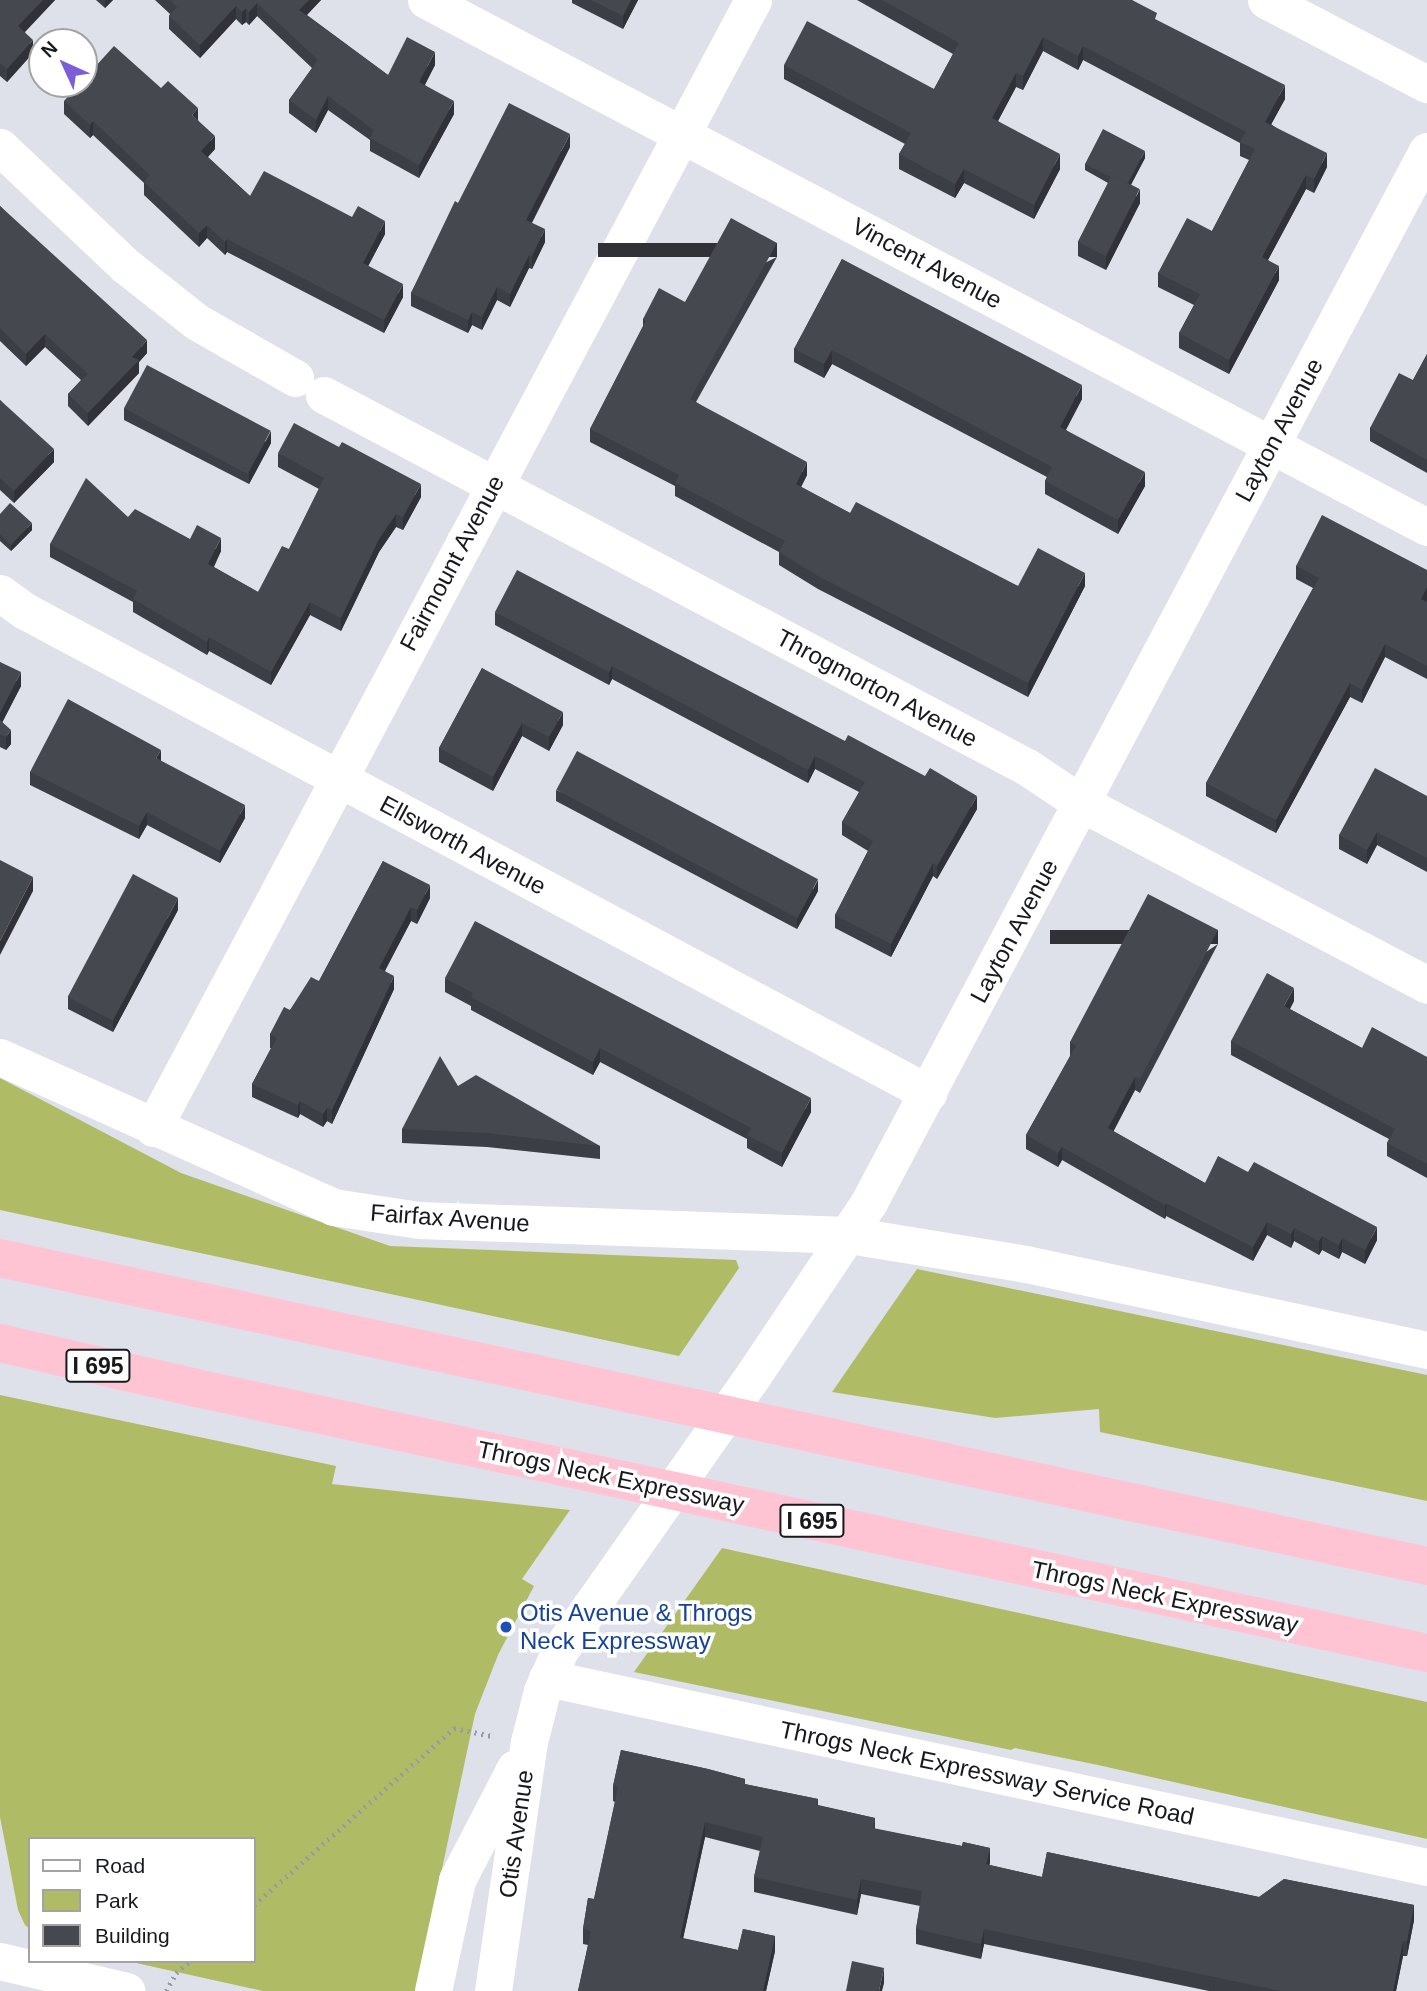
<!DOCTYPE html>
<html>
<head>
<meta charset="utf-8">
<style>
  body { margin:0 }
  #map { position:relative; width:1427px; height:1991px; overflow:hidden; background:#dee0ea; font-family:Helvetica,sans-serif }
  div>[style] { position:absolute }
  .green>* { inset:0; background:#afbc65 }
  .path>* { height:4.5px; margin-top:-2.25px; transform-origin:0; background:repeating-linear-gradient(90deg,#999aa2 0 2px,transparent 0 7px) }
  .minor>* { height:37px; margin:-18.5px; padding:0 18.5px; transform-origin:18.5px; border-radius:18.5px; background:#fff }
  .highway>* { height:38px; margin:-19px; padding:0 19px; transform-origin:19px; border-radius:19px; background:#ffc4d4 }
  .wall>* { inset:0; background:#3c3e45 }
  .shaded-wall>* { inset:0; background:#313238; transform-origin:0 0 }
  .building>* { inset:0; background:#464850; transform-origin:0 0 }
  .dots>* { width:19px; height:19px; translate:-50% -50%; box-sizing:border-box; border:4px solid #fff; border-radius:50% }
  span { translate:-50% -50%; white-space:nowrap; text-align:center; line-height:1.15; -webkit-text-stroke:7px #fff; paint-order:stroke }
  .shield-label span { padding:2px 5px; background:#fff; border:2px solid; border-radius:5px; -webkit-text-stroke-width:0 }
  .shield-label { font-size:23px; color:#18191c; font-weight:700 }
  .street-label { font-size:24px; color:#18191c }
  .transit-label { font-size:24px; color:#164399 }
  .left { translate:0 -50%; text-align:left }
  .legend { position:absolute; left:28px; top:1837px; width:228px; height:126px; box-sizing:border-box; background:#fff; border:2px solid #a3a3a4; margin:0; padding:9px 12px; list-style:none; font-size:21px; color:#18191c }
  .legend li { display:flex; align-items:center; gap:14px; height:35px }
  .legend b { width:35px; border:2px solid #a3a3a4 }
  .north { position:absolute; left:28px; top:28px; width:70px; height:70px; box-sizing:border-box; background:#fff; border:2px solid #a3a3a4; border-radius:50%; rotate:315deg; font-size:19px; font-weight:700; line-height:28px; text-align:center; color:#18191c }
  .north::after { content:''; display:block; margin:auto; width:24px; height:32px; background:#7b5ed8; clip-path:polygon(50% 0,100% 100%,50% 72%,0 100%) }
</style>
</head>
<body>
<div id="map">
  <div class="green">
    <div style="clip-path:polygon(0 1078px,181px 1173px,390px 1246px,736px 1260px,739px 1268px,679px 1356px,0 1210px)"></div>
    <div style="clip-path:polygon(917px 1269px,1427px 1375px,1427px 1501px,1100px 1432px,1099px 1409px,995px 1418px,832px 1392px)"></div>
    <div style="clip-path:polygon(0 1395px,336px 1466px,332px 1484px,570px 1510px,522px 1579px,534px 1586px,498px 1655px,475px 1714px,416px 1991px,263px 1991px,127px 1961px,254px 1961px,254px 1839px,30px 1839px,30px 1929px,25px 1925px,18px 1910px,0 1817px)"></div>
    <div style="clip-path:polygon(722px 1548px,1427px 1702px,1427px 1839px,1098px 1765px,1015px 1748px,1011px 1750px,634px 1672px)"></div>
  </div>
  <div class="path">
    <div style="left:254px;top:1905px;width:267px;rotate:-41.5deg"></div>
    <div style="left:454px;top:1728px;width:40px;rotate:12deg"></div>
    <div style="left:166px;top:1991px;width:21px;rotate:-61deg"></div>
    <div style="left:176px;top:1973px;width:18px;rotate:-41deg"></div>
  </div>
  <div class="minor">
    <div style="left:426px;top:0;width:1131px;rotate:27.77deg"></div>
    <div style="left:1266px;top:0;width:182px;rotate:27.6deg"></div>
    <div style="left:0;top:147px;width:173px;rotate:43.4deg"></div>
    <div style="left:126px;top:266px;width:90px;rotate:38.3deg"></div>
    <div style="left:197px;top:322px;width:113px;rotate:29.7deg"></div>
    <div style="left:324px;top:395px;width:795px;rotate:27.89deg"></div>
    <div style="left:1027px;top:767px;width:65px;rotate:33.7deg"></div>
    <div style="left:1081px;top:803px;width:391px;rotate:27.7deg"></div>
    <div style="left:0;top:593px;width:31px;rotate:36deg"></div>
    <div style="left:25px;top:611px;width:1024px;rotate:28.09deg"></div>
    <div style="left:0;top:1057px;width:365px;rotate:24.2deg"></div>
    <div style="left:333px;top:1207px;width:87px;rotate:8.6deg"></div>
    <div style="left:419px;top:1220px;width:430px;rotate:2deg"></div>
    <div style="left:849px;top:1235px;width:179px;rotate:9.3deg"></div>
    <div style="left:1026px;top:1264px;width:410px;rotate:12.1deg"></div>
    <div style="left:153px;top:1128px;width:1278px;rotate:-61.99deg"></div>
    <div style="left:547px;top:1678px;width:900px;rotate:12.12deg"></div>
    <div style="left:0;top:1961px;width:130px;rotate:13.3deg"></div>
    <div style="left:433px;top:1991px;width:114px;rotate:-77.8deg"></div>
    <div style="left:457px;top:1880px;width:126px;rotate:-62.6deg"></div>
    <div style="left:493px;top:1991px;width:252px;rotate:-81.8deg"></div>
    <div style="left:529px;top:1742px;width:53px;rotate:-75.7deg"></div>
    <div style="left:542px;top:1691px;width:45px;rotate:-66.3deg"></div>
    <div style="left:560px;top:1650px;width:337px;rotate:-54.9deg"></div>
    <div style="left:754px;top:1374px;width:207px;rotate:-56.2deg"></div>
    <div style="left:869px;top:1202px;width:1190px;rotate:-62.04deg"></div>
  </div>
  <div class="highway">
    <div style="left:0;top:1258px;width:1460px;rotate:12.18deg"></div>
    <div style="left:0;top:1343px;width:201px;rotate:12.9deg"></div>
    <div style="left:196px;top:1388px;width:1259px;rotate:12.15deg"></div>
  </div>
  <div class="wall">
    <div style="clip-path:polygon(0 0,55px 0,25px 32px,33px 53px,7px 82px,0 76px)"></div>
    <div style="clip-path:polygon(96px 0,113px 0,105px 8px)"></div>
    <div style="clip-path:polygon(155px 0,321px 0,307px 15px,388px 75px,435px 65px,425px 85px,454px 114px,419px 178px,370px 151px,370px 140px,328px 110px,316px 133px,289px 113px,289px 100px,312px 68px,257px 16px,249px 25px,246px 22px,242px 25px,236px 19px,200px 58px,169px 29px,169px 16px,170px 14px)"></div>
    <div style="clip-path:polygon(572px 0,638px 0,623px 29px,572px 3px)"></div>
    <div style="clip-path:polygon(857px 0,1132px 0,1157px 21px,1285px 99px,1271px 124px,1327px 167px,1314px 193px,1306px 189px,1268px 260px,1279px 280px,1229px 374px,1179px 348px,1179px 333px,1194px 305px,1158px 287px,1158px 273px,1212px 231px,1249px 160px,1240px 156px,1240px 143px,1083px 60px,1078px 70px,1043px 51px,1023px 90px,1016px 87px,998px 121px,1060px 169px,1034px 219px,964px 183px,955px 198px,899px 169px,899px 154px,905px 144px,784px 79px,784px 65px,934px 89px,953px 54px)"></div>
    <div style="clip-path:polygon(64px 101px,198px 120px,215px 149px,208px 157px,250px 196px,352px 217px,385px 234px,368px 266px,403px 297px,384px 333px,227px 252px,225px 255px,207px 238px,199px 247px,144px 195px,144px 183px,93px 135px,90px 138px,64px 114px)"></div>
    <div style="clip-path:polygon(570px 147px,532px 223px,545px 242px,532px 269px,529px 268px,510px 307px,497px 300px,482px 330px,472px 325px,468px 333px,411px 306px,411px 293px,458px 203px)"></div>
    <div style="clip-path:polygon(1145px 158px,1131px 185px,1140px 203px,1106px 270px,1078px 256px,1078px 242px,1108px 183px,1085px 170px,1085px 164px)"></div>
    <div style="clip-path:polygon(0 206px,147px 353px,139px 362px,139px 373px,88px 426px,68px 406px,68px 394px,81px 380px,45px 347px,26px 366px,0 341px)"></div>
    <div style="clip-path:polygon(777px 257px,696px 402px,807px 475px,801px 487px,850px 513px,1018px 586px,1085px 586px,1028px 697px,818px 589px,779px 565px,779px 552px,675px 496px,675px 486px,590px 442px,590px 429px,643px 327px,643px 319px,685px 302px)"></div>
    <div style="clip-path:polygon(842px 259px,1082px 399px,1066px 430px,1145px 486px,1118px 534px,1045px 494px,1045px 481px,1047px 477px,832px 364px,824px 378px,794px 362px,794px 349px)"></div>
    <div style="clip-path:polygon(1427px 354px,1427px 473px,1370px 441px,1370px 428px,1413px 380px)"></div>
    <div style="clip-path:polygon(0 400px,54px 462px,14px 503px,0 490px)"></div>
    <div style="clip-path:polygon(124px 408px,271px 443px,249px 484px,124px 420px)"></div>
    <div style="clip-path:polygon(278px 453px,421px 497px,403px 530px,396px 527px,379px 552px,341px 631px,310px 615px,271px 685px,209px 651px,207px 655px,133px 612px,133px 602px,50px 557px,50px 544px,128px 517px,221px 551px,214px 567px,258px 592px,289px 549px,319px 489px,278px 467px)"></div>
    <div style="clip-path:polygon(0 514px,32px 530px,11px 551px,0 541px)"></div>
    <div style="clip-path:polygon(1296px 566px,1427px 570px,1427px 679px,1385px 657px,1362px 703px,1350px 697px,1276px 833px,1206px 796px,1206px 783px,1313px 588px,1296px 579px)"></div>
    <div style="clip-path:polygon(495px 612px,977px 809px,937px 879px,933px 876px,891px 957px,835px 928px,835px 915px,868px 851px,842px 835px,842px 822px,859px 792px,815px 769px,808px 783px,612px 679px,609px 685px,495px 625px)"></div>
    <div style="clip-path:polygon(0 662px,21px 686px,2px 722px,11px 744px,6px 750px,0 747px)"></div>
    <div style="clip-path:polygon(482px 668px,563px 725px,549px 751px,522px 736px,493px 791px,439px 762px,439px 748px)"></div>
    <div style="clip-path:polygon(161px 761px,245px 818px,220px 863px,147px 825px,139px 839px,30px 785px,30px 772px)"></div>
    <div style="clip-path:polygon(556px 790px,818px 891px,797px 929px,556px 801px)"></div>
    <div style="clip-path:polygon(1427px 796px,1427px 872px,1377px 845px,1367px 864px,1339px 849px,1339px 835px)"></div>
    <div style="clip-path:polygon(383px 861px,430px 898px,417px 924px,411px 921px,385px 971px,394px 989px,332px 1124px,327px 1121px,323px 1127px,300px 1114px,298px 1118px,252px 1097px,252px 1084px,271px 1048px,270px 1048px,270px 1034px,290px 1010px,319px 981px)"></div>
    <div style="clip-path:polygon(178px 910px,113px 1032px,68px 1009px,68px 997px)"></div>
    <div style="clip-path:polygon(1218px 944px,1140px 1093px,1135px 1090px,1113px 1131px,1205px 1183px,1377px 1240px,1365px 1264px,1342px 1252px,1339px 1259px,1322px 1250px,1319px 1255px,1294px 1241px,1291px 1248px,1267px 1235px,1253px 1261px,1166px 1216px,1165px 1219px,1062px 1160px,1058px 1167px,1026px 1149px,1026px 1135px,1070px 1056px,1070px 1042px)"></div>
    <div style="clip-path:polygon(445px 978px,811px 1112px,782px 1167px,747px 1148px,747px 1139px,600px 1062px,593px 1075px,471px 1010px,471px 1006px,445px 992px)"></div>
    <div style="clip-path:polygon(1294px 1001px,1290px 1009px,1362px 1048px,1427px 1057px,1427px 1178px,1387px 1156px,1387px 1143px,1389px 1139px,1231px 1055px,1231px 1041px)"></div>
    <div style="clip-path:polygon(458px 1086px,600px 1146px,600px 1159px,487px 1147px,402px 1143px,402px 1129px)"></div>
    <div style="clip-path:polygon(621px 1750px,708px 1769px,745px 1779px,745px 1784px,818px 1799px,818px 1805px,875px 1818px,875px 1829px,962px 1846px,963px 1842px,990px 1848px,989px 1865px,1042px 1877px,1047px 1852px,1259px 1897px,1284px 1879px,1414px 1905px,1414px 1920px,1407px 1956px,1403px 1956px,1396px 1991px,1209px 1991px,984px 1944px,981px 1959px,916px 1944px,916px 1929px,920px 1906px,861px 1894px,857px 1915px,754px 1892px,754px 1877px,760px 1851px,705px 1837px,683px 1938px,738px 1950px,743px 1929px,775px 1936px,775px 1951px,766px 1991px,578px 1991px,588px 1945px,583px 1944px,583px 1929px,588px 1898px,594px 1899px,615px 1802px,613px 1801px,613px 1786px)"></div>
  </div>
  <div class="shaded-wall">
    <div style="clip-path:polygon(43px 0,55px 0,18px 39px,18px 26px)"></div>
    <div style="clip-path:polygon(105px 0,113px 0,105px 8px)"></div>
    <div style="clip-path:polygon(309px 0,321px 0,299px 23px,299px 10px)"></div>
    <div style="clip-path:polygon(631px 0,638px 0,623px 29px,623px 16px)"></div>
    <div style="clip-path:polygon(257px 3px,257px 16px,249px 25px,249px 12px)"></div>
    <div style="clip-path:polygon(236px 6px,236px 19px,200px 58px,200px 45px)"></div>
    <div style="clip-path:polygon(246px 8px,246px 22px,242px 25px,242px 12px)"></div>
    <div style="clip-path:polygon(1043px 37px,1043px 51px,1023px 90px,1023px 76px)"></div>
    <div style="clip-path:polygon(33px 40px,33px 53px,7px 82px,7px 69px)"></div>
    <div style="clip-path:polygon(1083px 46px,1083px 60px,1078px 70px,1078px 56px)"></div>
    <div style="clip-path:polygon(435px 52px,435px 65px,419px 95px,419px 82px)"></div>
    <div style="clip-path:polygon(1016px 73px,1016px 87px,992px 132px,992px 118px)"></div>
    <div style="clip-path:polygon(1285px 85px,1285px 99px,1265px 136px,1265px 122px)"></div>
    <div style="clip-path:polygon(328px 96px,328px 110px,316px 133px,316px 120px)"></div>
    <div style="clip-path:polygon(454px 101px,454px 114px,419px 178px,419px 165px)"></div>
    <div style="clip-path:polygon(198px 108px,198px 121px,192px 115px)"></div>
    <div style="clip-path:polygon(93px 121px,93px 135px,90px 138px,90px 125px)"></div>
    <div style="clip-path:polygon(570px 134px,570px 147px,526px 233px,526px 220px)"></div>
    <div style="clip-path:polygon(215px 136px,215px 149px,201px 164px,201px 151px)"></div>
    <div style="clip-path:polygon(1145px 151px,1145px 158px,1126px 193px,1126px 186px)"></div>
    <div style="clip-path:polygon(1327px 153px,1327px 167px,1314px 193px,1314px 179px)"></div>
    <div style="clip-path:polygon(1060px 154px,1060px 169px,1034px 219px,1034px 205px)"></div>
    <div style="clip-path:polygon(964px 169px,964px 183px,955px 198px,955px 184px)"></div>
    <div style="clip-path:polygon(1306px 175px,1306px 189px,1262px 271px,1262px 257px)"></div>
    <div style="clip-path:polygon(1140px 189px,1140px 203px,1106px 270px,1106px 257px)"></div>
    <div style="clip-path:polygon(385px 221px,385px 234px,363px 276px,363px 263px)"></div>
    <div style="clip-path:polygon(207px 225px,207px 238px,199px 247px,199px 233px)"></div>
    <div style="clip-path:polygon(545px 229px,545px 242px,532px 269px,532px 256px)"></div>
    <div style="clip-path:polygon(227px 239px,227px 252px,225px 255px,225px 242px)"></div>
    <div style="left:777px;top:243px;width:14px;height:179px;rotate:90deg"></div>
    <div style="clip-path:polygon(529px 255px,529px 268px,510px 307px,510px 294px)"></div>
    <div style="clip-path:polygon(1279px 266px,1279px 280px,1229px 374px,1229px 360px)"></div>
    <div style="clip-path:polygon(403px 284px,403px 297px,384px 333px,384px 320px)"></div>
    <div style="clip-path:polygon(497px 287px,497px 300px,482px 330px,482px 317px)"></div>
    <div style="clip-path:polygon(472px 312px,472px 325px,468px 333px,468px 320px)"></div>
    <div style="clip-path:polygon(45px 334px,45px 347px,26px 366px,26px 354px)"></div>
    <div style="clip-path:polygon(147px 340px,147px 353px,139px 362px,139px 373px,88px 426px,88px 413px,132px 357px)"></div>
    <div style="clip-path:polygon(832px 350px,832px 364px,824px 378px,824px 364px)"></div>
    <div style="clip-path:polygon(1082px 385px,1082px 399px,1060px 440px,1060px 427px)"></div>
    <div style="clip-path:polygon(271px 431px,271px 443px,249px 484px,249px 472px)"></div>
    <div style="clip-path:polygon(54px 449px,54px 462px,14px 503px,14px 491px)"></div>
    <div style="clip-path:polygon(807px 462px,807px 475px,796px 497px,796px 484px)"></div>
    <div style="clip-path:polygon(1145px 472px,1145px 486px,1118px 534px,1118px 520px)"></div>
    <div style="clip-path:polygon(421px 484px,421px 497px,403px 530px,403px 517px)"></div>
    <div style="clip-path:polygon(396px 514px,396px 527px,379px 552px,341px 631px,341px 618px,379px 539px)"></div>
    <div style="clip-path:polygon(32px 523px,32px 530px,11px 551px,11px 545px)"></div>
    <div style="clip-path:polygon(221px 538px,221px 551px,208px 577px,208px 564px)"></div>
    <div style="clip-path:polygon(1085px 573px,1085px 586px,1028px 697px,1028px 683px)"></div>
    <div style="clip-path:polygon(1427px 587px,1427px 600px,1421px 612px,1421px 599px)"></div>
    <div style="clip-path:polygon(310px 602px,310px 615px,271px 685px,271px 672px)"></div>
    <div style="clip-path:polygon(209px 637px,209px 651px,207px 655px,207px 642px)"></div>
    <div style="clip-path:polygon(1385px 644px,1385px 657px,1362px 703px,1362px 690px)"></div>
    <div style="clip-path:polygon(612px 666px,612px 679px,609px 685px,609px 672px)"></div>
    <div style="clip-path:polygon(21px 672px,21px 686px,0 727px,0 713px)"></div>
    <div style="clip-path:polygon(1350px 683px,1350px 697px,1276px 833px,1276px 820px)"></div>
    <div style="clip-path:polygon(563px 712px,563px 725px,549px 751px,549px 737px)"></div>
    <div style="clip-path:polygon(522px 723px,522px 736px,493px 791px,493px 777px)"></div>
    <div style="clip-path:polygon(11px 730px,11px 744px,6px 750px,6px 737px)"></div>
    <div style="clip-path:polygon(161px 750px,161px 762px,156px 758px)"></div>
    <div style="clip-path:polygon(815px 756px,815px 769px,808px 783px,808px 770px)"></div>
    <div style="clip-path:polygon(977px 796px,977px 809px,937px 879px,937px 866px)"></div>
    <div style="clip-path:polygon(245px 805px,245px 818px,220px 863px,220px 851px)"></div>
    <div style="clip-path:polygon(147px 812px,147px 825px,139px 839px,139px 826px)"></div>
    <div style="clip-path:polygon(1377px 832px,1377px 845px,1367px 864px,1367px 850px)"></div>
    <div style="clip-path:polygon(933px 863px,933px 876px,891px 957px,891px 944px)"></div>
    <div style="clip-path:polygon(33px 877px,33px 891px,0 955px,0 941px)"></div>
    <div style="clip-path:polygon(818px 880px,818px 891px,797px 929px,797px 919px)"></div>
    <div style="clip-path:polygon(430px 885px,430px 898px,417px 924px,417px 910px)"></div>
    <div style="clip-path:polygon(178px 898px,178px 910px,113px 1032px,113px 1020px)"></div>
    <div style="clip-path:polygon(411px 907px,411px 921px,379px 981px,379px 968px)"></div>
    <div style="left:1218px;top:930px;width:14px;height:168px;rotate:90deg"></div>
    <div style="clip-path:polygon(394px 976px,394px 989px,332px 1124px,332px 1110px)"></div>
    <div style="clip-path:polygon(1294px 988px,1294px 1001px,1284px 1019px,1284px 1006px)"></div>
    <div style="clip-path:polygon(600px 1048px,600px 1062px,593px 1075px,593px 1062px)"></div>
    <div style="clip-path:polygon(1135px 1077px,1135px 1090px,1108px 1142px,1108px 1128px)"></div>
    <div style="clip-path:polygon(811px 1098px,811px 1112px,782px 1167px,782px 1153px)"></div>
    <div style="clip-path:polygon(300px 1101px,300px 1114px,298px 1118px,298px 1105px)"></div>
    <div style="clip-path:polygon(327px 1108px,327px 1121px,323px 1127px,323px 1114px)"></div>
    <div style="clip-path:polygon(1062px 1147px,1062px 1160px,1058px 1167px,1058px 1153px)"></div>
    <div style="clip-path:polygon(1166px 1203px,1166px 1216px,1165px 1219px,1165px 1205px)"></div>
    <div style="clip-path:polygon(1267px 1222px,1267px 1235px,1253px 1261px,1253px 1247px)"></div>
    <div style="clip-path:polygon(1377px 1227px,1377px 1240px,1365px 1264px,1365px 1250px)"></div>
    <div style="clip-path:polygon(1294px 1228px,1294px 1241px,1291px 1248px,1291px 1234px)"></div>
    <div style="clip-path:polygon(1322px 1236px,1322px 1250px,1319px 1255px,1319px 1241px)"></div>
    <div style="clip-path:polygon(1342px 1238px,1342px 1252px,1339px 1259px,1339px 1245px)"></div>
    <div style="clip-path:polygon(705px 1822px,705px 1837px,680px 1953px,680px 1938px)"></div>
    <div style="clip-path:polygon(990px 1848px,990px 1863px,986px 1879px,986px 1864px)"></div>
    <div style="clip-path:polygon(861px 1879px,861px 1894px,857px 1915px,857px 1900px)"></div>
    <div style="clip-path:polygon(1414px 1905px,1414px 1920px,1407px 1956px,1407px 1941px)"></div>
    <div style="clip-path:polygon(984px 1929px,984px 1944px,981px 1959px,981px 1944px)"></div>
    <div style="clip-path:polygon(775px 1936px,775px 1951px,766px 1991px,763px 1991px)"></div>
    <div style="clip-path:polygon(1403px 1941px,1403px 1956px,1396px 1991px,1393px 1991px)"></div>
    <div style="clip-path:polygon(884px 1968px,884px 1983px,882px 1991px,879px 1991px)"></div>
  </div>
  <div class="building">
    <div style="clip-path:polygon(0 0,43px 0,18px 26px,33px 40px,7px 69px,0 63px)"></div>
    <div style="clip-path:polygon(170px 0,309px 0,299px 10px,388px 75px,407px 37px,435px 52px,419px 82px,454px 101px,419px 165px,370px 138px,374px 130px,328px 96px,316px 120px,289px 100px,318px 60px,257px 3px,249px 12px,246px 8px,242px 12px,236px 6px,200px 45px,169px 16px,177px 7px)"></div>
    <div style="clip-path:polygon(591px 0,631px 0,623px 16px)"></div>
    <div style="clip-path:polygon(882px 0,1132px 0,1157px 13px,1155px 19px,1285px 85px,1265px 122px,1327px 153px,1314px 179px,1306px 175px,1262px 257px,1279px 266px,1229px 360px,1179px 333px,1200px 294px,1158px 273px,1187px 218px,1212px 231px,1255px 149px,1240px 142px,1246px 132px,1083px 46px,1078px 56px,1043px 37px,1023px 76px,1016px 73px,992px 118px,1060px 154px,1034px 205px,964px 169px,955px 184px,899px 154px,911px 133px,784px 65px,807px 21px,934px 89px,959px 43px)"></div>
    <div style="clip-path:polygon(114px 46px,161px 88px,168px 81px,198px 108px,192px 115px,215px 136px,201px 151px,250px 196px,264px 171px,352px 217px,358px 206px,385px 221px,363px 263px,403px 284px,384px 320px,227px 239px,225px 242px,207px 225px,199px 233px,144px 182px,150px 175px,93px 121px,90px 125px,64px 101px,79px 84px,84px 84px,84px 79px)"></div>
    <div style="clip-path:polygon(509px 103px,570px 134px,526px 220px,545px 229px,532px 256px,529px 255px,510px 294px,497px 287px,482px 317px,472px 312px,468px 320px,411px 293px,455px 201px,458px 203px)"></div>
    <div style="clip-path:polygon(1103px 129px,1145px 151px,1128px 183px,1112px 175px,1111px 177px,1085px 164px)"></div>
    <div style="left:1112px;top:175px;width:31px;height:75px;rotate:27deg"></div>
    <div style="clip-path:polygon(0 206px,147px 340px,132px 357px,139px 360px,88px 413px,68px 394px,88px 374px,45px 334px,26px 354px,0 328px)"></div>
    <div style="clip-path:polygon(731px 218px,777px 243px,690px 399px,807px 462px,796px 484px,850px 513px,856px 502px,1018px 586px,1038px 548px,1085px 573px,1028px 683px,818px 576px,779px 552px,785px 541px,675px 483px,679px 475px,590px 429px,646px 320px,643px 319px,659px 288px,685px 302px)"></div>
    <div style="clip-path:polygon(842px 259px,1082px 385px,1060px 427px,1145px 472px,1118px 520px,1045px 481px,1052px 467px,832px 350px,824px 364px,794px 349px)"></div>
    <div style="clip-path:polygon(1427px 354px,1427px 460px,1370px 428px,1399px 373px,1413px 380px)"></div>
    <div style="left:147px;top:365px;width:140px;height:49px;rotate:28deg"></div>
    <div style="clip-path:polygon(0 400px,54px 449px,14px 491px,0 478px)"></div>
    <div style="clip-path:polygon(294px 423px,339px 447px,342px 442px,421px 484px,403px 517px,396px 514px,379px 539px,341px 618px,310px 602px,271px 672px,209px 637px,207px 642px,133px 599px,137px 591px,50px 544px,86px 478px,128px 517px,135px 509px,190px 539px,197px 525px,221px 538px,208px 564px,258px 592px,282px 546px,289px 549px,324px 478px,278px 453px)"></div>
    <div style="clip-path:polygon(10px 503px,32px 523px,11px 545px,0 534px,0 514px)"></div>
    <div style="clip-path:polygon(1322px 515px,1427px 570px,1427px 587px,1421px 599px,1427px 602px,1427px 666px,1385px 644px,1362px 690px,1350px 683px,1276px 820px,1206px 783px,1319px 578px,1296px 566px)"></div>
    <div style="clip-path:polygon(517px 570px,845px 741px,848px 735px,925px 776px,930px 768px,977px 796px,937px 866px,933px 863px,891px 944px,835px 915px,873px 841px,842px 822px,865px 782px,815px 756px,808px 770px,612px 666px,609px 672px,495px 612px)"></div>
    <div style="clip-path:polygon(0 662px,21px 672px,0 713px)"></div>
    <div style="clip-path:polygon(482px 668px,563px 712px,549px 737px,522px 723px,493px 777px,439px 748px)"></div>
    <div style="clip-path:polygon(68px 699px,161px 750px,156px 758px,245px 805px,220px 851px,147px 812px,139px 826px,30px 772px)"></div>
    <div style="clip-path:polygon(0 720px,11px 730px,6px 737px,0 734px)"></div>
    <div style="left:577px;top:751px;width:273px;height:44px;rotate:28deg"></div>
    <div style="clip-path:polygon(1375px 768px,1427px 796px,1427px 858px,1377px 832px,1367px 850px,1339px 835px)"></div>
    <div style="clip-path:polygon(0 860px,33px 877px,0 941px)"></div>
    <div style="clip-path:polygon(383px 861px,430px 885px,417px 910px,411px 907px,379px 968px,394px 976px,332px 1110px,327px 1108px,323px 1114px,300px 1101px,298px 1105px,252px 1084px,277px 1038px,270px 1034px,284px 1007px,290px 1010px,311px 977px,319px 981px)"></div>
    <div style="left:133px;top:874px;width:51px;height:139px;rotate:28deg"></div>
    <div style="clip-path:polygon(1148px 894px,1218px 930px,1140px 1079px,1135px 1077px,1108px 1128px,1205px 1183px,1218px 1156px,1248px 1172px,1254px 1162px,1377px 1227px,1365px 1250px,1342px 1238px,1339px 1245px,1322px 1236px,1319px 1241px,1294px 1228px,1291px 1234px,1267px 1222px,1253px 1247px,1166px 1203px,1165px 1205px,1062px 1147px,1058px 1153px,1026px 1135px,1076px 1046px,1070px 1042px)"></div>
    <div style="clip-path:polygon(475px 921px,811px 1098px,782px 1153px,747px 1135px,751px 1128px,600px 1048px,593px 1062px,471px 997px,473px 993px,445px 978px)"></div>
    <div style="clip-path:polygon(1267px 973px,1294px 988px,1284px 1006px,1362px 1048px,1372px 1027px,1427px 1057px,1427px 1164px,1387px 1143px,1395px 1129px,1231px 1041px)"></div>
    <div style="clip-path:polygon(440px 1056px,458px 1086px,476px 1075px,600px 1146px,487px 1133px,402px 1129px)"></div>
    <div style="clip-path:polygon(621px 1750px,708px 1769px,745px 1779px,744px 1784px,818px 1799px,816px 1805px,875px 1818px,873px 1828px,962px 1846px,963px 1842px,990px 1848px,986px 1864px,1042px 1877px,1047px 1852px,1259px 1897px,1284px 1879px,1414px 1905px,1407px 1941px,1403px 1941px,1393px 1991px,1281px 1991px,984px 1929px,981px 1944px,916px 1929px,922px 1891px,861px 1879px,857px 1900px,754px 1877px,763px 1837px,705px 1822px,680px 1938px,738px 1950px,743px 1929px,775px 1936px,763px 1991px,578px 1991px,591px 1931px,583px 1929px,588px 1898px,594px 1899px,618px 1787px,613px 1786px)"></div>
    <div style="clip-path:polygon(852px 1961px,884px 1968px,879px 1991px,846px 1991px)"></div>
  </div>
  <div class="dots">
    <div style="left:506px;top:1627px;background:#1a4fb4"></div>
  </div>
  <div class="shield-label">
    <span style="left:98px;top:1366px">I 695</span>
    <span style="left:812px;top:1521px">I 695</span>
  </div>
  <div class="street-label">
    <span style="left:927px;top:263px;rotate:28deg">Vincent Avenue</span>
    <span style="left:1279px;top:430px;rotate:-62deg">Layton Avenue</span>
    <span style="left:452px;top:563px;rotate:-62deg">Fairmount Avenue</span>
    <span style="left:877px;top:688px;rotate:28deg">Throgmorton Avenue</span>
    <span style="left:463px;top:845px;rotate:28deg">Ellsworth Avenue</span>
    <span style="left:1014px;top:931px;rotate:-62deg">Layton Avenue</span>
    <span style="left:450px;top:1218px;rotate:4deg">Fairfax Avenue</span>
    <span style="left:611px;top:1477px;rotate:12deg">Throgs Neck Expressway</span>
    <span style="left:1165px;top:1597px;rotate:12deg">Throgs Neck Expressway</span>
    <span style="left:987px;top:1773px;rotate:12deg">Throgs Neck Expressway Service Road</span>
    <span style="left:516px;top:1834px;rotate:-82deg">Otis Avenue</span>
  </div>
  <div class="transit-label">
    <span class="left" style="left:520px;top:1627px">Otis Avenue &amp; Throgs<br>Neck Expressway</span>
  </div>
  <ul class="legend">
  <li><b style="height:9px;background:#fff"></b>Road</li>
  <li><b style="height:19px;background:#afbc65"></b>Park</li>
  <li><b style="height:19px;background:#464850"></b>Building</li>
  </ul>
  <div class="north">N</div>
</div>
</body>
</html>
